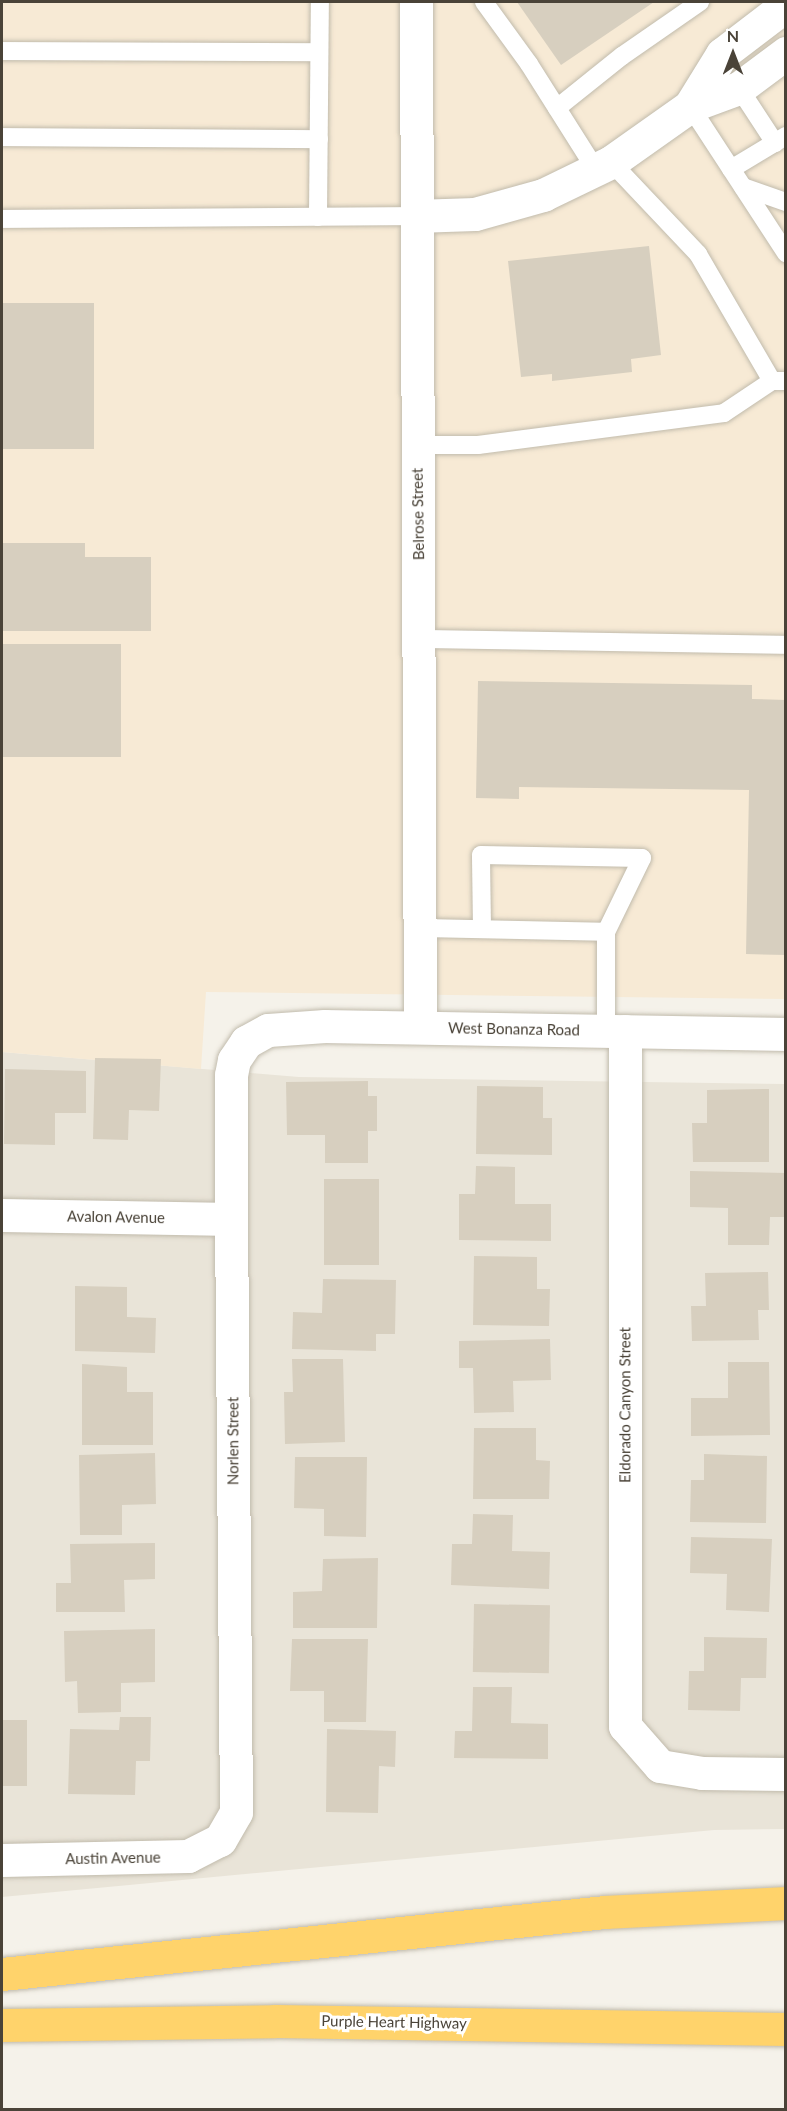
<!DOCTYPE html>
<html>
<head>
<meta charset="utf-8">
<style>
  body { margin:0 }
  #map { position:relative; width:787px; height:2111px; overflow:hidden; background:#f5f2ea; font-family:Lato,sans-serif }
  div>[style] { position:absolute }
  .residential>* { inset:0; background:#e9e4d8 }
  .commercial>* { inset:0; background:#f7ead5 }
  .building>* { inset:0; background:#d7cfbf; transform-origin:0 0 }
  .roads { filter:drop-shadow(0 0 2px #c1bbac) drop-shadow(0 0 2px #c1bbac) }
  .service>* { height:18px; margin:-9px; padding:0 9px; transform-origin:9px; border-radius:9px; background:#fff }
  .minor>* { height:33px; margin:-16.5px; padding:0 16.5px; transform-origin:16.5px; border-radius:16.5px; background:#fff }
  .tertiary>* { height:33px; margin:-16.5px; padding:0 16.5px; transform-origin:16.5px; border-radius:16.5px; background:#fff }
  .motorway>* { height:33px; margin:-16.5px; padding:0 16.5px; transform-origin:16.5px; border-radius:16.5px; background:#ffd36b }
  span { translate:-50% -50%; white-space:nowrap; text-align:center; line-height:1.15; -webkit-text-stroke:6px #fff; paint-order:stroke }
  .street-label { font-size:15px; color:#4a4338 }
  .frame { position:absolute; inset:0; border:3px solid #4a4338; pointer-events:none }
  .north { position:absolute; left:703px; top:24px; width:60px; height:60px; -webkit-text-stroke:4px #fff; paint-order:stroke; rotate:0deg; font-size:16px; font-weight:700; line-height:24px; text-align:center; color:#4a4338 }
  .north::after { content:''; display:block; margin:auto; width:21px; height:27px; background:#4a4338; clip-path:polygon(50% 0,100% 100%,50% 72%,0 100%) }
</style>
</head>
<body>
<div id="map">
  <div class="residential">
    <div style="clip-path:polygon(2px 1052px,299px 1077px,785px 1084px,785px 1829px,714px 1830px,2px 1897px)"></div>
  </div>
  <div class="commercial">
    <div style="clip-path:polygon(2px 2px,785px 2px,785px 999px,206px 992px,201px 1069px,2px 1052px)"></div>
  </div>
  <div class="building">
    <div style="clip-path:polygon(517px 2px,654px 2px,561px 65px)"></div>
    <div style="clip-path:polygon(649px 246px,661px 355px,631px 359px,632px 372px,552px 381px,552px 374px,521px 377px,508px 261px)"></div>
    <div style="left:2px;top:303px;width:92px;height:146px"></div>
    <div style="clip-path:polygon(2px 543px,85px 543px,85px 557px,151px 557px,151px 631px,2px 631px)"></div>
    <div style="left:2px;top:644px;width:119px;height:113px"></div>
    <div style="clip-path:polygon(478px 681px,752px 685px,752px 699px,786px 700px,786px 955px,746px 954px,749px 790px,519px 787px,519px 799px,476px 798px)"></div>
    <div style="clip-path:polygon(95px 1058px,161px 1059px,159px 1111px,129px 1110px,128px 1140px,93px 1139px)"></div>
    <div style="clip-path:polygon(5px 1069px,86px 1071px,86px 1113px,55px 1113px,55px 1145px,4px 1144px)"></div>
    <div style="clip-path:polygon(368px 1081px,368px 1096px,377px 1096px,377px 1131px,368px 1131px,368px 1163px,325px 1163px,325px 1135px,287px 1135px,286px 1082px)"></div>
    <div style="clip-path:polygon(477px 1086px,543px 1087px,543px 1118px,552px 1118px,552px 1155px,476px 1154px)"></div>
    <div style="clip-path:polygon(769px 1089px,769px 1162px,693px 1162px,692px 1123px,707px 1123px,707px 1090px)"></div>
    <div style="clip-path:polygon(476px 1166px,515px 1167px,515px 1204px,551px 1204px,551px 1241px,459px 1240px,459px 1194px,475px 1194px)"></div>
    <div style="clip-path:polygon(690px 1171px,786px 1173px,786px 1217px,770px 1217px,769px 1245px,728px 1245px,728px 1208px,690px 1207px)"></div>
    <div style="left:324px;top:1179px;width:55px;height:86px"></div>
    <div style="clip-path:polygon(474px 1256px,537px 1257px,537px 1289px,550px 1289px,549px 1326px,473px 1325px)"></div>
    <div style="clip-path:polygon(768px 1272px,769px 1310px,758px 1310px,759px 1340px,692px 1341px,691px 1306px,706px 1306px,705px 1273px)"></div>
    <div style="clip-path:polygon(323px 1279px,396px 1280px,395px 1334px,376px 1334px,376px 1351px,292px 1349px,293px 1312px,322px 1313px)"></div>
    <div style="clip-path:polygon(75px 1286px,127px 1287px,127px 1317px,156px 1318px,155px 1353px,75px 1351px)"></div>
    <div style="clip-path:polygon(550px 1339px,551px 1380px,513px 1381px,514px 1412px,474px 1413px,473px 1368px,459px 1368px,459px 1341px)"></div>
    <div style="clip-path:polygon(292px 1359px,343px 1359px,345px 1442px,285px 1444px,284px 1392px,293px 1392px)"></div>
    <div style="clip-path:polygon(728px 1362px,769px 1362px,770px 1435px,691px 1436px,691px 1398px,728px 1398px)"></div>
    <div style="clip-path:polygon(82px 1364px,127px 1367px,127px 1392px,153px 1392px,153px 1445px,82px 1445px)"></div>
    <div style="clip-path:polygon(474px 1428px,536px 1428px,536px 1460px,550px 1461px,549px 1499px,473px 1499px)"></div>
    <div style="clip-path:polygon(155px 1453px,156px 1504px,122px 1505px,122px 1535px,80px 1535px,79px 1455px)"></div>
    <div style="clip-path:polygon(704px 1454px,767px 1456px,766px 1523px,690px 1522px,691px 1480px,704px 1480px)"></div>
    <div style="clip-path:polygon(295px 1457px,367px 1457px,366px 1537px,324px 1536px,324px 1509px,294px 1508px)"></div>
    <div style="clip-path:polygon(473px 1514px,513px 1515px,512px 1551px,550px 1552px,549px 1589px,451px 1585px,452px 1544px,472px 1544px)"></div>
    <div style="clip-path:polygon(691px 1537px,772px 1539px,769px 1612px,726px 1610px,727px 1574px,690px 1573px)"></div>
    <div style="clip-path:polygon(155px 1543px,155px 1579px,124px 1580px,125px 1612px,56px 1612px,56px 1583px,71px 1583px,70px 1544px)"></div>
    <div style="clip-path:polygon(378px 1558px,377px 1628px,293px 1628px,293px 1592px,322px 1591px,323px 1559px)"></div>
    <div style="left:474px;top:1604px;width:76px;height:68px;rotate:1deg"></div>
    <div style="clip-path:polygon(155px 1629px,155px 1682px,121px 1683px,121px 1712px,78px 1713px,77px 1681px,65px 1682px,64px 1631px)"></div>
    <div style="clip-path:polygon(704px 1637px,767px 1638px,766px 1678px,741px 1678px,740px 1711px,688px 1710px,689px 1671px,704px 1671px)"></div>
    <div style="clip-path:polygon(292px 1639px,368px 1639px,366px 1722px,324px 1722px,324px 1691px,290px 1691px)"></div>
    <div style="clip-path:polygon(473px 1687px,512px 1687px,511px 1723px,548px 1724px,548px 1759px,454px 1758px,455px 1731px,472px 1731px)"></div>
    <div style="clip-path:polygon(120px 1717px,151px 1717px,150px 1761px,136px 1761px,135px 1795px,68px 1794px,70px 1729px,119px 1730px)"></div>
    <div style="left:2px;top:1720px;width:25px;height:66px"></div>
    <div style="clip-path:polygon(327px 1729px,396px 1731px,395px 1767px,379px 1766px,378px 1813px,326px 1812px)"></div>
  </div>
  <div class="roads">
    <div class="service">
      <div style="left:484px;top:2px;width:77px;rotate:54deg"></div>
      <div style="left:529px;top:64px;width:125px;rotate:57.7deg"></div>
      <div style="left:2px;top:51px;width:317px;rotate:0.2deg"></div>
      <div style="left:739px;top:88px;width:66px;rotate:56.8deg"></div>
      <div style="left:690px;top:106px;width:176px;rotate:56.9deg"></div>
      <div style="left:557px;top:108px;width:83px;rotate:-38.7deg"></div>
      <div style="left:622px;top:56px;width:95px;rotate:-34.7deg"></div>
      <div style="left:2px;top:137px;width:317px;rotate:0.4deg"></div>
      <div style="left:611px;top:162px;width:127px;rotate:46.6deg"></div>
      <div style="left:698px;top:254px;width:147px;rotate:59.8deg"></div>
      <div style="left:731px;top:169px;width:64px;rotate:-31deg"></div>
      <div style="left:743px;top:187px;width:46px;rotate:19.2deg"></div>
      <div style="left:318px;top:217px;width:215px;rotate:-89.5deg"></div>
      <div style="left:2px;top:219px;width:413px;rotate:-0.4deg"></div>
      <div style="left:417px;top:445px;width:61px"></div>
      <div style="left:478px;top:445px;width:248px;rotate:-7.4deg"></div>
      <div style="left:724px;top:413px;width:58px;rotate:-33.7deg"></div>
      <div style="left:772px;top:381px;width:14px"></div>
      <div style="left:419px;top:639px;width:367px;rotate:0.9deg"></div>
      <div style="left:420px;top:928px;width:186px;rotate:1.2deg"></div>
      <div style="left:482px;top:929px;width:74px;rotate:-90.8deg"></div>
      <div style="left:481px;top:855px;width:161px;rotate:1.1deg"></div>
      <div style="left:642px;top:858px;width:82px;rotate:115.9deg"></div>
      <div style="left:606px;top:932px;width:98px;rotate:90deg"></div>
    </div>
    <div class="minor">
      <div style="left:416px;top:2px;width:1025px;rotate:89.78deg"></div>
      <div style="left:690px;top:106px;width:61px;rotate:-58.4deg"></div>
      <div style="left:722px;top:54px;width:81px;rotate:-37.4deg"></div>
      <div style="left:415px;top:216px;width:60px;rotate:-1.9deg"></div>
      <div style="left:475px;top:214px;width:71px;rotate:-15.6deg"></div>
      <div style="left:543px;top:195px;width:76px;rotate:-25.9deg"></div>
      <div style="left:611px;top:162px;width:97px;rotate:-35.3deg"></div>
      <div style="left:690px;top:106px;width:52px;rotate:-20.2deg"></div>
      <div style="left:739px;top:88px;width:59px;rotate:-36.7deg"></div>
      <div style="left:625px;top:1031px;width:695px;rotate:90deg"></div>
      <div style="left:625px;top:1726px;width:53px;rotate:48.8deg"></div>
      <div style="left:660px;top:1766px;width:43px;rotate:9.5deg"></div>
      <div style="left:702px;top:1773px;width:84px;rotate:0.7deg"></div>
      <div style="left:2px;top:1860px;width:186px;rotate:-1.2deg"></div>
      <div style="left:188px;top:1856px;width:36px;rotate:-27deg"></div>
      <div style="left:220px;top:1840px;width:32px;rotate:-60deg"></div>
      <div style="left:236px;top:1812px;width:593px;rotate:-90.48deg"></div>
    </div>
    <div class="tertiary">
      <div style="left:2px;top:1215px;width:229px;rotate:1deg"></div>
      <div style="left:231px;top:1219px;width:144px;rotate:-90deg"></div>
      <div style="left:231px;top:1075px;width:15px;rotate:-79deg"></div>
      <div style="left:234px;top:1060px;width:22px;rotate:-56deg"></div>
      <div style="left:246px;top:1042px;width:25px;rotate:-29deg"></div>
      <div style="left:268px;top:1030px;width:57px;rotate:-4deg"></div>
      <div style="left:325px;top:1026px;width:461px;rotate:1deg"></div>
    </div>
    <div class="motorway">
      <div style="left:2px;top:1974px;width:606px;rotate:-5.87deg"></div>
      <div style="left:605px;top:1912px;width:181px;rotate:-2.8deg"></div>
      <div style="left:2px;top:2025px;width:273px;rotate:-0.8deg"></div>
      <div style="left:275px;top:2021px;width:511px;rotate:0.9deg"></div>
    </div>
  </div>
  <div class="street-label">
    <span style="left:418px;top:514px;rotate:-91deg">Belrose Street</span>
    <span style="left:514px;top:1029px;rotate:1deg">West Bonanza Road</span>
    <span style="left:116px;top:1217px;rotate:1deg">Avalon Avenue</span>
    <span style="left:625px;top:1405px;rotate:-90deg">Eldorado Canyon Street</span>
    <span style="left:233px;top:1441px;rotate:-90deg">Norlen Street</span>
    <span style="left:113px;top:1858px;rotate:-1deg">Austin Avenue</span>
    <span style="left:394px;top:2022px;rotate:1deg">Purple Heart Highway</span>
  </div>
  <div class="frame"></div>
  <div class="north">N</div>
</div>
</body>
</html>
